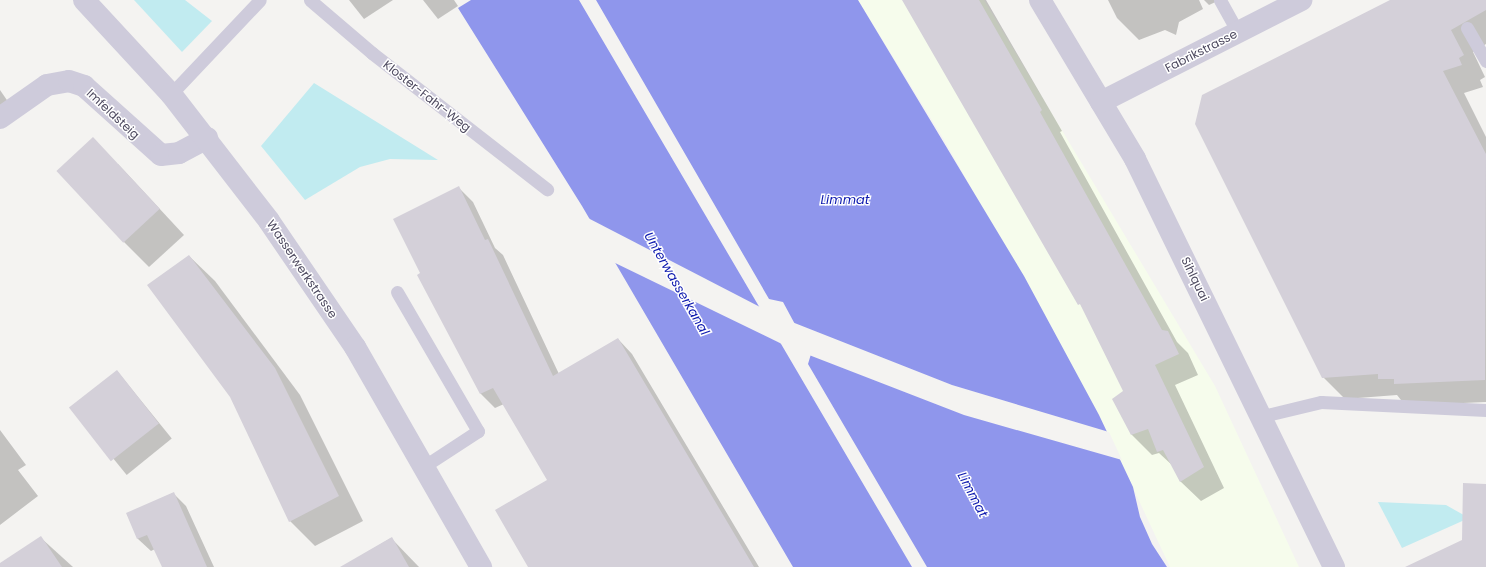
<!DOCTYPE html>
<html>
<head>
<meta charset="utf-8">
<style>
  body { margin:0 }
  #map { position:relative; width:1486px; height:567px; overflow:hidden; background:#f4f3f1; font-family:Poppins,sans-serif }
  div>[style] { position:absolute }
  .commercial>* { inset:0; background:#f6fcec }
  .green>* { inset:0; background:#c1ebf0 }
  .water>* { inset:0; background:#8f96ec }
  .pier>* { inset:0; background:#f4f3f1 }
  .shadow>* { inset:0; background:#0003; transform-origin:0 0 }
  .building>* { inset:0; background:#d4d0d9; transform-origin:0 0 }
  .service>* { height:13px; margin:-6.5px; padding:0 6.5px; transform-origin:6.5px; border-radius:6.5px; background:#cecbdb }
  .minor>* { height:22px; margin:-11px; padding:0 11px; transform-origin:11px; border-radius:11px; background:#cecbdb }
  .tertiary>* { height:22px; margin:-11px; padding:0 11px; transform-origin:11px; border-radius:11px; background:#cecbdb }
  span { translate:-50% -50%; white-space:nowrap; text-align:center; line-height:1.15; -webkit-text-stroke:3px #fff; paint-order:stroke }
  .street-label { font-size:12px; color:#4d495f }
  .water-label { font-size:13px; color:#0d19ae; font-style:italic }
</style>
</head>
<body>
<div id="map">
  <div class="commercial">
    <div style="clip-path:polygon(858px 0,984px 0,1215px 386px,1299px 567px,1170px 567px,1099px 415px,943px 138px)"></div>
  </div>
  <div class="green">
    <div style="clip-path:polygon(134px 0,185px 0,212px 21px,182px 52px)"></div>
    <div style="clip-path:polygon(314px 83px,438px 160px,390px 159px,360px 167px,305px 200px,261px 146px)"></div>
    <div style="clip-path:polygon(1378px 502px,1446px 505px,1469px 518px,1402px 548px)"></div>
  </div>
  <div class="water">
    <div style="clip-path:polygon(471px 0,579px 0,912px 567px,793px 567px,582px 206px,458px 8px)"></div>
    <div style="clip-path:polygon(596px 0,858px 0,1024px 276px,1099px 415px,1133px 487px,1140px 517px,1152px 544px,1167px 567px,927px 567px,808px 364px,811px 354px,783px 302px,769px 299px)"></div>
  </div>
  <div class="pier">
    <div style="clip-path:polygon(586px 217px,762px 308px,784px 345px,611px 261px)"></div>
    <div style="clip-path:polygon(792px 322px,952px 385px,1109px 432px,1122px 460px,964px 415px,809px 355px)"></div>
  </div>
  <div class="shadow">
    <div style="clip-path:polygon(349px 0,393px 0,364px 19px)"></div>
    <div style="clip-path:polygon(423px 0,454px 0,458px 6px,438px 19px)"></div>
    <div style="clip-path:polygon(903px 0,986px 0,1062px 131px,1060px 132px,1177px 342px,1188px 353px,1198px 375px,1175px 385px,1224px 488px,1201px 501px,1180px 481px,1173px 466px,1159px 453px,1152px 455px,1132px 435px,1124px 391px,1084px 310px)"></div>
    <div style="clip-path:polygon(1108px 0,1199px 0,1203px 9px,1179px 22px,1176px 35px,1165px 30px,1139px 40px,1117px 18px)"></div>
    <div style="clip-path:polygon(1204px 0,1220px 0,1209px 5px)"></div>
    <div style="clip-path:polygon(1390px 0,1486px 0,1486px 44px,1473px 52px,1485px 77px,1480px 80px,1483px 87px,1464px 93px,1486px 137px,1486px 402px,1417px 405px,1401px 400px,1397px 395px,1345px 399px,1323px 377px)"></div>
    <div style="clip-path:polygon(0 90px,11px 106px,0 113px)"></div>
    <div style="clip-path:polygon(118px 164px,184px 235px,149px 267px,124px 242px)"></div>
    <div style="clip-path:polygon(459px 188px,473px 202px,495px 248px,503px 255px,559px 374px,618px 339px,632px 354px,759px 567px,529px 567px,549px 481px,504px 404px,495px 408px,481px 394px,421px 274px)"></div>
    <div style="clip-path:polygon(189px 256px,215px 281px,300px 395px,363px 521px,315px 546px,290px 521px)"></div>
    <div style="left:117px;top:371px;width:87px;height:58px;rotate:51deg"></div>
    <div style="clip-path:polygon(0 430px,26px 465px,18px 470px,38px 496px,0 525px)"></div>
    <div style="clip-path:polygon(173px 493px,186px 506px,214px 567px,164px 567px,155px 549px,151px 551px,138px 539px,127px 514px)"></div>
    <div style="clip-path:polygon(41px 538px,73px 567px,0 567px,0 565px)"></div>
    <div style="clip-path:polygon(391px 538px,419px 567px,342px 567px)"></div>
  </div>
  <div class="building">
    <div style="clip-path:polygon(902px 0,979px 0,1042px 110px,1040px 112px,1162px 330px,1168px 331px,1179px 354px,1155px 365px,1204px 467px,1180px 482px,1163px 450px,1157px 452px,1148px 429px,1131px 435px,1112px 399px,1123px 391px,1080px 304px,1078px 305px)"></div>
    <div style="clip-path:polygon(1390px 0,1486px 0,1486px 10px,1451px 30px,1464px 55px,1459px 58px,1462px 65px,1443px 71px,1486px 154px,1485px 380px,1394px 384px,1394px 379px,1378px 379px,1378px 374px,1322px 378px,1195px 124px,1202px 95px)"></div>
    <div style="left:93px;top:137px;width:98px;height:50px;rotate:47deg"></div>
    <div style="clip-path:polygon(459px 186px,485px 240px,488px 239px,553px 376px,618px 338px,754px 567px,528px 567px,495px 510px,547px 480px,493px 388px,480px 394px,417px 275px,420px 273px,393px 219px)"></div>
    <div style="clip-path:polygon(189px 255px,275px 368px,339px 496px,289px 522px,230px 397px,147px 285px)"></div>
    <div style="left:117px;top:370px;width:68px;height:61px;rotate:52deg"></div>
    <div style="clip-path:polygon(1463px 483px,1486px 484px,1486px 567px,1405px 567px,1462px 540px)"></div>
    <div style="clip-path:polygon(174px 492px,207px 567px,162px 567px,147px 535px,137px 539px,126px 513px)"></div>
    <div style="clip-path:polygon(41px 536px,62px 567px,0 567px,0 563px)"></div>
    <div style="clip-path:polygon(392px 537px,409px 567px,340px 567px)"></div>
  </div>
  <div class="service">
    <div style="left:310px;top:0;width:82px;rotate:40.5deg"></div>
    <div style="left:372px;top:53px;width:222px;rotate:37.9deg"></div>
    <div style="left:1220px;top:0;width:37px;rotate:61deg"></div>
    <div style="left:1467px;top:28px;width:38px;rotate:60deg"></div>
    <div style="left:171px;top:94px;width:129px;rotate:-46.6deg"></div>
    <div style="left:397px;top:292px;width:161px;rotate:59.8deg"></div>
    <div style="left:478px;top:431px;width:66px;rotate:146.8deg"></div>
    <div style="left:1263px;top:416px;width:60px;rotate:-13.6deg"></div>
    <div style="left:1321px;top:402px;width:165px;rotate:2.8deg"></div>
  </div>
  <div class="minor">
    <div style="left:0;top:118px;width:57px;rotate:-35.1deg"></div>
    <div style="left:47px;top:85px;width:22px;rotate:-10deg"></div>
    <div style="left:69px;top:81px;width:16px;rotate:18deg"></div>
    <div style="left:84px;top:86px;width:103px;rotate:41.9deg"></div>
    <div style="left:161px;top:155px;width:18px;rotate:-6deg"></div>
    <div style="left:179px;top:153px;width:32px;rotate:-28deg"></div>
  </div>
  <div class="tertiary">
    <div style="left:84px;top:0;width:128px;rotate:47.2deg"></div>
    <div style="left:171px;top:94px;width:160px;rotate:52.3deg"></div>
    <div style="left:269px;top:221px;width:153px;rotate:55.7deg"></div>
    <div style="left:355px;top:347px;width:254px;rotate:60.2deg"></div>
    <div style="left:1040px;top:0;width:185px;rotate:59.1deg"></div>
    <div style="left:1135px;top:159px;width:454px;rotate:64deg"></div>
    <div style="left:1101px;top:102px;width:225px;rotate:-27deg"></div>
  </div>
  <div class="street-label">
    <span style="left:1201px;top:51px;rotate:-27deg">Fabrikstrasse</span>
    <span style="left:427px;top:96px;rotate:38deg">Kloster-Fahr-Weg</span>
    <span style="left:113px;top:114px;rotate:43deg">Imfeldsteig</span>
    <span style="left:302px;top:269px;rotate:56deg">Wasserwerkstrasse</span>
    <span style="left:1195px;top:279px;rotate:64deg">Sihlquai</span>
  </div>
  <div class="water-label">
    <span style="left:845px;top:200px">Limmat</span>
    <span style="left:676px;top:284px;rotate:60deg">Unterwasserkanal</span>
    <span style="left:972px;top:495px;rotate:62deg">Limmat</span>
  </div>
</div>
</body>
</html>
